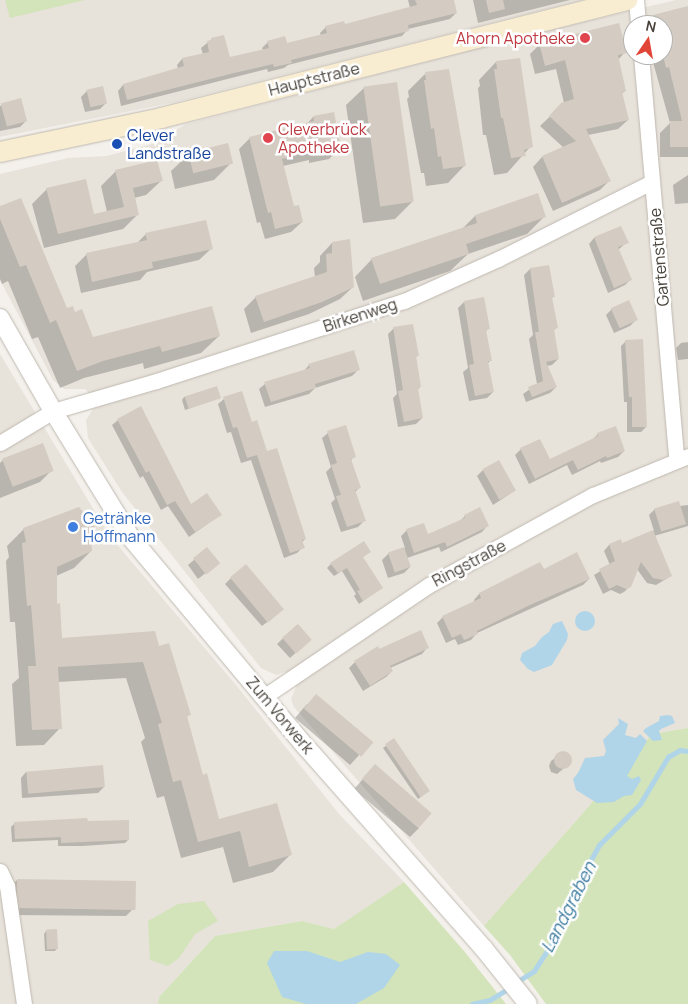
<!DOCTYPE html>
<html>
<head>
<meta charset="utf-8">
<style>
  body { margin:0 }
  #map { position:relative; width:688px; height:1004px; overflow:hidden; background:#f4f1ec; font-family:Manrope,sans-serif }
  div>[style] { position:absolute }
  .residential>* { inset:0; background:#e7e2da }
  .green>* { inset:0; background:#d3e3ba }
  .water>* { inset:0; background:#b0d5e8 }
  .round { border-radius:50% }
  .shadow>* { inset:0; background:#0003 }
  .stream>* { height:4.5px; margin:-2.25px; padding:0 2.25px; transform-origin:2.25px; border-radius:2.25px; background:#b0d5e8 }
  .building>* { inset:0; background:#d4ccc2; transform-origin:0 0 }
  .roads { filter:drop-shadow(0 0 1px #beb8af) drop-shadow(0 0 1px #beb8af) }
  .minor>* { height:15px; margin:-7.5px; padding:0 7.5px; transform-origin:7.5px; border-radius:7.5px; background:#fff }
  .tertiary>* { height:18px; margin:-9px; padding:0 9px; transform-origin:9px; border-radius:9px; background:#fff }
  .secondary>* { height:20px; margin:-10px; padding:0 10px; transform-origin:10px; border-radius:10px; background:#f8ecd1 }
  .dots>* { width:14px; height:14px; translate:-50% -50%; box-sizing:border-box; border:2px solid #fff; border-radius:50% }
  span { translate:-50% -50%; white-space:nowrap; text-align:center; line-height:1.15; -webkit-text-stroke:5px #fff; paint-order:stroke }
  .health-label { font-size:16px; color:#be3a42 }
  .right { translate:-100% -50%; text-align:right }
  .left { translate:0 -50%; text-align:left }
  .street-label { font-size:16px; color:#47413a }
  .transit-label { font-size:16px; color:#164399 }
  .shop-label { font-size:16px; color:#366cbe }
  .water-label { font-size:18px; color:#3e7ca0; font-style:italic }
  .north { position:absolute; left:623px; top:15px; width:50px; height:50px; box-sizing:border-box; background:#fff; border:1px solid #b5b3b0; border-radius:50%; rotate:12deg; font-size:14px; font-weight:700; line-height:20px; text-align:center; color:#47413a }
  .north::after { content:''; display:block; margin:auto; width:18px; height:22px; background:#e04537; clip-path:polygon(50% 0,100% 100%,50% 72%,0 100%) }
</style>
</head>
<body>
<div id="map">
  <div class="residential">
    <div style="clip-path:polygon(0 0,583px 0,176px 102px,0 137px)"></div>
    <div style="clip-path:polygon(evenodd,676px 0,688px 0,688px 728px,652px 734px,484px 926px,294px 707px,291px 699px,296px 687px,285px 672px,276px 675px,261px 668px,122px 492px,88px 438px,86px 420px,95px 406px,86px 389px,64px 389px,53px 380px,0 280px,0 174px,68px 158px,107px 156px,152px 144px,186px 124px,525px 36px,676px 0,633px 25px,663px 25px,663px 55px,633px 55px,633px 25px)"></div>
    <div style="clip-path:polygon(0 354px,109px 535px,236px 685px,339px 814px,404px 882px,334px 929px,302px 921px,215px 936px,159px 997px,158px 1004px,0 1004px)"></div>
  </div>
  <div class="green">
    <div style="clip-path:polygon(5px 0,85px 0,10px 18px)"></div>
    <div style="clip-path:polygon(688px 728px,688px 1004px,546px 1004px,510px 955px,484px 926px,652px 734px)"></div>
    <div style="clip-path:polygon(404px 882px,464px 951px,506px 1004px,158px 1004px,159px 997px,215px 936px,302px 921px,334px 929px)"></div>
    <div style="clip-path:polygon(204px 901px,218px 921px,195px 934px,179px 958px,168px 966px,150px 960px,148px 921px,178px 904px)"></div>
  </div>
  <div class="water">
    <div class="round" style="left:575px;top:611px;width:20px;height:20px"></div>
    <div style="clip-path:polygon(562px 621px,568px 634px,567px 640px,552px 665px,534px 672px,528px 669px,520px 660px,522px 653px,535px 646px,542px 637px,549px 632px,553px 624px)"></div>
    <div style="clip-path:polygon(668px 715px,672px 716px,675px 723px,661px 729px,659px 731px,662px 740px,653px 741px,643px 731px,646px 728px,659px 721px,660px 716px)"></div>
    <div style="clip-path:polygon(618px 718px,628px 724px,625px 735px,636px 738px,640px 734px,647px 741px,627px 776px,632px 779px,639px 776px,641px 780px,632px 795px,624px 796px,614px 802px,597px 803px,576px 790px,573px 779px,578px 773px,585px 758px,604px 756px,606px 751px,603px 740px,619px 724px)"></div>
    <div style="clip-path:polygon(274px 951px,307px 951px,340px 962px,368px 952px,386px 954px,400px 965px,384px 988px,356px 1004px,306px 1004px,282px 997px,267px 963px)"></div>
  </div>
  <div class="shadow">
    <div style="clip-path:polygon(408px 0,453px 0,456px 13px,450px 19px,408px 29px,402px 36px,288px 65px,284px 68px,268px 72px,267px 69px,121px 106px,118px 91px,123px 85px,178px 69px,177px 65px,182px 59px,203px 54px,201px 48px,212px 39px,229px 58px,263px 50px,262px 48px,268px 42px,286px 45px,321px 36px,320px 33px,326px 27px,344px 25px,410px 8px)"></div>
    <div style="clip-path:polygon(473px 0,570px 0,478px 23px)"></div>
    <div style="clip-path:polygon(688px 7px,688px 157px,660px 157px,660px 133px,670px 123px,651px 55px,663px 55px,663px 25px,644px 25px,653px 16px)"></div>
    <div style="clip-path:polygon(540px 44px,625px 52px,618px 60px,625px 91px,621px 94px,628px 120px,618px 129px,588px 135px,609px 181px,600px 190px,553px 211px,533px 167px,542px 157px,564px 148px,540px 126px,564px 103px,556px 69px,535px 74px,530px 54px)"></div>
    <div style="clip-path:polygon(496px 62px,531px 146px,507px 173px,494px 175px,486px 135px,483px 135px,478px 88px,480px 86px,479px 80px)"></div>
    <div style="clip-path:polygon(425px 74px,465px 165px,448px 183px,426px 186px,424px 173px,421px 173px,407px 99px,409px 97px,408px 91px)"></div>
    <div style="clip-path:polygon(364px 88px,413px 201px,395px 219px,363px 223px,346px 105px)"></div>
    <div style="clip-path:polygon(87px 91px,106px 103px,100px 109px,85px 112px,81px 97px)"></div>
    <div style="clip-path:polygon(20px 100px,26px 121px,20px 127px,0 131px,0 106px)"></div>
    <div style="clip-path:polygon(333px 113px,340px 148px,329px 159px,309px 163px,309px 160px,283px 166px,293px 208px,302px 222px,291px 232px,265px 239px,260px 222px,257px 223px,239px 149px,250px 138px,306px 125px,313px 117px)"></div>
    <div style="clip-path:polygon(189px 154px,231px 163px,214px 180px,175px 189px,171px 171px)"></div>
    <div style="clip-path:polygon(116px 171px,161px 181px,146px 195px,134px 198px,138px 214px,123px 229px,44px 248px,32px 204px,47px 189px,93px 215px,107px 212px,101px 186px)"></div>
    <div style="clip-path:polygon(688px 175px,688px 203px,675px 204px,673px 185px)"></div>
    <div style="clip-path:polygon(0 208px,66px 310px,92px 338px,219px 336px,201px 353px,144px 369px,143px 363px,84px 378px,60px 388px,38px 337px,32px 339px,8px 281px,2px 284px,0 279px)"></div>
    <div style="clip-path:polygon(475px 216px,545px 216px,527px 234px,468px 254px,450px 271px,363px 301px,355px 277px,372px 259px,462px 229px)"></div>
    <div style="clip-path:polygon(621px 227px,627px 242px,618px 250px,631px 279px,625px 285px,608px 293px,589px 244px,594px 238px)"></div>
    <div style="clip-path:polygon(146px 234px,212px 248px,199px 260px,147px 272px,140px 280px,81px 293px,75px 266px,87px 254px,137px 243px)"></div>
    <div style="clip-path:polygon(332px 243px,353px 287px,340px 299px,309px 314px,251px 333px,244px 309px,256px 297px,315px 277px,314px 268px,320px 262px,320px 256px)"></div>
    <div style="clip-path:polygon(548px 266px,554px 296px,551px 299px,556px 328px,553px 331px,558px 359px,552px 365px,547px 366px,556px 387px,550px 393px,526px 402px,523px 394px,537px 384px,529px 339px,533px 335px,524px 275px,530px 269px)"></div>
    <div style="clip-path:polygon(464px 302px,488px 329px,485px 332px,491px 360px,487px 364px,493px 392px,487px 398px,469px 401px,463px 372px,468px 368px,458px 308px)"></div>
    <div style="clip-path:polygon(612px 309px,636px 320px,630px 326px,614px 333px,606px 315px)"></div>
    <div style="clip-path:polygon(688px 323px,688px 359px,678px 360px,676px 348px,681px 343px,688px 342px)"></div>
    <div style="clip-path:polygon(394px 328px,418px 355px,415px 358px,420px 387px,417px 390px,422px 418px,416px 424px,398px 427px,393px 398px,397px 394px,388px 334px)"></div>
    <div style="clip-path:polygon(626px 341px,646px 427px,641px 432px,627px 432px,627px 402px,624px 402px,621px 346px)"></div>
    <div style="clip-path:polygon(309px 365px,358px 370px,352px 376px,315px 388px,309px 394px,265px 407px,259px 389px,265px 384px,303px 372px)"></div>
    <div style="clip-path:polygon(184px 397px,219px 398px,185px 410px,182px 400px)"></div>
    <div style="clip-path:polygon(224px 399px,251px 423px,266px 453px,305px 539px,302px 542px,303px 547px,297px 553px,284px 558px,251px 460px,241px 463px,231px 432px,227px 433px,218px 404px)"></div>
    <div style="clip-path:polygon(118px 420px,190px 506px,220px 515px,189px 537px,168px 506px,161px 510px,143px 476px,140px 478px,112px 425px)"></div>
    <div style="clip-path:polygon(328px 433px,355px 456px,350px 461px,359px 488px,355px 492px,364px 521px,358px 527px,341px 532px,331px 503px,335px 499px,326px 472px,331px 467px,322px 438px)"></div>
    <div style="clip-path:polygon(598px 434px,624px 451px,618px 457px,601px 463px,600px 461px,572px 475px,567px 465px,529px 484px,515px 455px,521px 449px,550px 461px,592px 440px)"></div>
    <div style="clip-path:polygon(3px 460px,52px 470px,40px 482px,0 498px,0 463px)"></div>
    <div style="clip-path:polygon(483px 470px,514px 491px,493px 505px,477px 476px)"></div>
    <div style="clip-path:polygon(688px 505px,688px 526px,654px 536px,671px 576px,656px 585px,647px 583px,637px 569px,630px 586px,624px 592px,620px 594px,611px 590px,603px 594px,594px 575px,610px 565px,604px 551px,609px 545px,620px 541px,621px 544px,654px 531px,649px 515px,655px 509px)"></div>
    <div style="clip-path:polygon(465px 516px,487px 526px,482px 532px,441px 552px,439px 547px,407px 558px,410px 567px,404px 573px,388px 578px,382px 560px,388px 554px,405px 548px,401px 536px,407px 530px,427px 536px,458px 523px)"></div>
    <div style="clip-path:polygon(24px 529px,94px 538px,90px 541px,91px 551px,74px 568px,56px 576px,56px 605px,61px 639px,159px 647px,189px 714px,186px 718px,202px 776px,218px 821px,277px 805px,290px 855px,273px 872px,233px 883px,223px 847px,181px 858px,164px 796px,157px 798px,141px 742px,145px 738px,126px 678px,58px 682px,60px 728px,44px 745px,16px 746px,12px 684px,19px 678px,15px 622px,10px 622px,6px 561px,9px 557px,7px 546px)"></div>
    <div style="clip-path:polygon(207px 549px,212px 568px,198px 579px,188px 565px)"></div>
    <div style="clip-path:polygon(369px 552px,362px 558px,381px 588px,359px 604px,354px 596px,356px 594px,342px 571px,334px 576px,327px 568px,331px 564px)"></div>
    <div style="clip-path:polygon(543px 570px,589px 579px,583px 585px,477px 633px,471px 640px,458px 645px,455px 639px,446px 643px,437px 623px,443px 617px,475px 602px,474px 600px,479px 594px)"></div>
    <div style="clip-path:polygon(231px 578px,276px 615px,262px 626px,225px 584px)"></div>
    <div style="clip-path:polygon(297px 625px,304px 645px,290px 658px,277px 644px)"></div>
    <div style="clip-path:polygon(427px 648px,422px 654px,390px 668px,392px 671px,386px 677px,363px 691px,349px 668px,355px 662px,379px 650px)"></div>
    <div style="clip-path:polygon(307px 704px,371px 742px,350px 765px,295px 718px)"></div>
    <div style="clip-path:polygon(394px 740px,426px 793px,418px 799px,383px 748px)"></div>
    <div style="clip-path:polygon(563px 752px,568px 754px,571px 759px,568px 765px,557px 774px,551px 772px,549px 766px,551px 761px)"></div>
    <div style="clip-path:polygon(375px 766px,419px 828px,410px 837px,354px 789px)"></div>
    <div style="clip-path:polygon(26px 772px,104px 787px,98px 793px,22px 798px,21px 778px)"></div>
    <div style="clip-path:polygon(86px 822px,128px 840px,125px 843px,83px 846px,58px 846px,58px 840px,12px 842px,11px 827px,15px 823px)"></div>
    <div style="clip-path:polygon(17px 880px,92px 881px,134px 908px,126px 916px,12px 915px,9px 888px)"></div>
    <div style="clip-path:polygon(46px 931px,57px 948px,55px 951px,45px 951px,44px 934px)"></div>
  </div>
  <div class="stream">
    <div style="left:515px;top:983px;width:22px;rotate:-32deg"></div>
    <div style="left:534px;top:971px;width:31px;rotate:-57deg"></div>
    <div style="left:551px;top:945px;width:30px;rotate:-73deg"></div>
    <div style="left:560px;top:916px;width:81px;rotate:-61.2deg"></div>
    <div style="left:599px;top:845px;width:58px;rotate:-45deg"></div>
    <div style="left:640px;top:804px;width:55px;rotate:-59.2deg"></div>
    <div style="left:668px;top:757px;width:14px;rotate:-30deg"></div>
    <div style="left:680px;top:750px;width:8px;rotate:7deg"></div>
    <div style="left:472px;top:1004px;width:18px;rotate:-13deg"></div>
    <div style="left:490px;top:1000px;width:22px;rotate:-32deg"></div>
  </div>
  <div class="building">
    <div style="clip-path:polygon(415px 0,454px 0,457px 13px,408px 25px,409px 31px,291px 60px,292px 63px,274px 67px,273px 64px,234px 73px,127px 100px,123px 84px,184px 66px,182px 58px,209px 52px,207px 41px,211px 40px,211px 38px,224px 35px,230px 57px,269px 48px,267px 41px,285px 36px,287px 43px,327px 33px,325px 26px,344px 21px,345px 24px,417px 5px)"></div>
    <div style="clip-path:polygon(486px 0,503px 0,505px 9px,489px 13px)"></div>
    <div style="clip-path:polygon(688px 6px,688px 147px,670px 147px,670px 121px,682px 121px,669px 67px,666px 68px,663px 55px,663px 25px,655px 25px,653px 15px)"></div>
    <div style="clip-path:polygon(619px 23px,627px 53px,618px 55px,626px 91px,622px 92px,629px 120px,586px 129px,611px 181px,562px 203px,542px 156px,576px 141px,549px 116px,561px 103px,574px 99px,565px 60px,545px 66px,539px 43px)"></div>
    <div style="clip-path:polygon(520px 58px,533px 147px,524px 150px,526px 156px,511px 158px,503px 118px,501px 118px,494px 69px,497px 69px,496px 61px)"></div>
    <div style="clip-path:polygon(449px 69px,466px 166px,443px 169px,441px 156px,438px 157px,434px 128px,431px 129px,424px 80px,426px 80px,425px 72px)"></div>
    <div style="left:397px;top:82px;width:121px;height:34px;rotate:82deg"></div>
    <div style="left:103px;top:86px;width:18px;height:17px;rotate:77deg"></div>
    <div style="left:21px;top:98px;width:24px;height:21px;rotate:75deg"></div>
    <div style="clip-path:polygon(334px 112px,341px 148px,320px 153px,319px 150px,282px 159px,294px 206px,299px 205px,303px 222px,275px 229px,271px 212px,268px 213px,249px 137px,314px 121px,313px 116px)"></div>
    <div style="left:228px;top:143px;width:21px;height:41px;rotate:76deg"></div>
    <div style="clip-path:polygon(157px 160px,163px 181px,133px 188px,139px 215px,58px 234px,46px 188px,86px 179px,94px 214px,124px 207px,115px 170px)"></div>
    <div style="clip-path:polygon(538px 193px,546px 217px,466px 244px,469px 254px,380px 284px,371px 258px,477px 223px,475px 215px)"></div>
    <div style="clip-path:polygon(21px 198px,67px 308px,73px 306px,75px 312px,82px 309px,93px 337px,212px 306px,220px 336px,162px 352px,160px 346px,103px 361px,77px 371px,56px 320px,50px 323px,26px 265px,20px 267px,0 219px,0 206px)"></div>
    <div style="clip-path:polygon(206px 220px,213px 249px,152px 262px,153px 268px,92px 282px,86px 253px,147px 240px,145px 233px)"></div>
    <div style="clip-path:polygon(621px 226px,629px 243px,618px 247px,632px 280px,614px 288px,594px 237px)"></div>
    <div style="clip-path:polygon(350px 239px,354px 287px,322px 302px,264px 322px,255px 296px,327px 272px,326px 254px,332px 253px,332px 242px)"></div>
    <div style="clip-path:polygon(549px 265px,555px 297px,552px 297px,558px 328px,554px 329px,559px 359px,546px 362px,557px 387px,532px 397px,528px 387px,543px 381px,535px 332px,539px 332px,530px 268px)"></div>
    <div style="clip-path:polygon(484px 297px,490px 329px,486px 330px,492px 361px,488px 361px,494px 392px,475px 396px,469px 365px,474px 364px,464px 301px)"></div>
    <div style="left:629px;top:300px;width:22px;height:20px;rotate:66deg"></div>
    <div style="clip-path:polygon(413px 324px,419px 356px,416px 356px,421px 387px,418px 388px,423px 418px,404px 422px,398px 391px,403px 390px,393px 327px)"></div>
    <div style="clip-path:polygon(643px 339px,647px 427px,632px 427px,632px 397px,629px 397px,625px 340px)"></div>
    <div style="clip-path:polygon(354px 350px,360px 370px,315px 384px,316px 388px,271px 402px,264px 382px,310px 368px,308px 364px)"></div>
    <div style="left:217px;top:386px;width:13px;height:34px;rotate:72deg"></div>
    <div style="clip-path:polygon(242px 391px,252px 422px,257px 420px,267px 451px,277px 448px,306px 539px,302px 540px,305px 548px,290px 553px,257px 455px,247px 458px,237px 427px,233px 428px,223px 397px)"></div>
    <div style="clip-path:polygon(141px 406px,191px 504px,207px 493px,222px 515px,195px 532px,175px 501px,167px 505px,149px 471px,146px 473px,117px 419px)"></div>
    <div style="clip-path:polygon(346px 425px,356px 457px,351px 459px,361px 488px,355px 490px,366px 521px,347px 527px,336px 496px,341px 495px,331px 465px,337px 463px,327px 431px)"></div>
    <div style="clip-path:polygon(616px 426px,625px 451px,607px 458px,606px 456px,578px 470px,573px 460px,535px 479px,520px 448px,540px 439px,550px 459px,598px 436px,597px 433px)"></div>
    <div style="left:43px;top:443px;width:30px;height:44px;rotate:69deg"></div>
    <div style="left:499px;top:460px;width:35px;height:19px;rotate:61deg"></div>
    <div style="left:679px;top:501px;width:24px;height:26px;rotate:73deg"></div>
    <div style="clip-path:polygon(79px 507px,95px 527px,95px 538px,91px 540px,92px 551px,57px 567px,57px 604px,60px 603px,62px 638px,155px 631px,159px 646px,169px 643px,191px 715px,187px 716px,203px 775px,207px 773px,219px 819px,277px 803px,292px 855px,249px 867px,240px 831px,198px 842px,181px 780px,173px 782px,158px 724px,162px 723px,143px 662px,58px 667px,62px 729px,32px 730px,28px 666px,36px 666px,31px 605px,27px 606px,22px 543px,26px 542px,23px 528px)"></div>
    <div style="clip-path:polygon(480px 507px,489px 526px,447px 547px,445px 542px,414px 553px,406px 529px,424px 523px,428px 534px,465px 518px,464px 515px)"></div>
    <div style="clip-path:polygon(653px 530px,672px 576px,663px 580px,653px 578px,641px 562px,631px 587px,626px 589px,617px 585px,609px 589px,599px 569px,615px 561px,609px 544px,621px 539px,622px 543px)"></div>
    <div style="clip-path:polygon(364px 541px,371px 552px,363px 557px,383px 588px,363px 601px,357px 591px,360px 590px,347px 568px,338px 573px,330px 563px)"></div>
    <div style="left:207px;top:547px;width:21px;height:18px;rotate:51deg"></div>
    <div style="left:404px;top:547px;width:21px;height:17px;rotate:71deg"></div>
    <div style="clip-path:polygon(577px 552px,590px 579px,530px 605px,477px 631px,478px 634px,464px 640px,461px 634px,452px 638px,442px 616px,481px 598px,479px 593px,540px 562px,544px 569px)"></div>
    <div style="left:246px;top:564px;width:59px;height:21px;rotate:50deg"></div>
    <div style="left:298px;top:624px;width:21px;height:21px;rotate:49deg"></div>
    <div style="clip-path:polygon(421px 630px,429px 648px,390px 666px,393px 671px,370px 686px,354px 661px,378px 646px,379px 649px)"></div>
    <div style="left:316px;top:694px;width:75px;height:19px;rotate:40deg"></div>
    <div style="left:394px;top:738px;width:64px;height:11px;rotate:56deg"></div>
    <div class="round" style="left:554px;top:751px;width:18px;height:18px"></div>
    <div style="left:375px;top:764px;width:75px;height:20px;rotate:41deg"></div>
    <div style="left:103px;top:765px;width:22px;height:77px;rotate:85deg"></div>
    <div style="clip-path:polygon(87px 818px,88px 821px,129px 820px,129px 840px,61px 843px,61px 837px,15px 839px,14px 822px)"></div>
    <div style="left:17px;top:879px;width:119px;height:29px;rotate:1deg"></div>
    <div style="left:57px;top:929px;width:20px;height:11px;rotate:87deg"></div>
  </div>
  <div class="roads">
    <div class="minor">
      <div style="left:636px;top:0;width:25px;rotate:85deg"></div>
      <div style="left:641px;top:55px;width:406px;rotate:85deg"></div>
      <div style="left:0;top:443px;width:62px;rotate:-31.1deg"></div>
      <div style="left:53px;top:411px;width:107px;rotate:-16.2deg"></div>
      <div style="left:156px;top:381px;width:261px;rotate:-17.9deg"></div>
      <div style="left:404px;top:301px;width:103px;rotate:-24.1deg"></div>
      <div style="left:498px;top:259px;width:172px;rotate:-26.6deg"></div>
      <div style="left:265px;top:696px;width:198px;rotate:-34.1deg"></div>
      <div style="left:429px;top:585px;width:187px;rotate:-28.8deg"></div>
      <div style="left:593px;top:495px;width:103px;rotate:-22.3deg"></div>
      <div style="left:0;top:871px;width:17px;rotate:65deg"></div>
      <div style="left:7px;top:886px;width:119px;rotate:81.8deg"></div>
    </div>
    <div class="tertiary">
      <div style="left:0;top:318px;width:107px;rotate:60.3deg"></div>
      <div style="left:53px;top:411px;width:149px;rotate:58.4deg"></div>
      <div style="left:131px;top:538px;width:273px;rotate:50.1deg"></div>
      <div style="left:306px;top:747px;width:269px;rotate:48.6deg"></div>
      <div style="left:484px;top:949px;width:70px;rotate:51.3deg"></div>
    </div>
    <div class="secondary">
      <div style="left:0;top:152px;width:165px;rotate:-11.9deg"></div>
      <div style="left:161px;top:118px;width:481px;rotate:-14.2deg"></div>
    </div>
  </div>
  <div class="dots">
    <div style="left:585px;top:38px;background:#e0444e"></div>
    <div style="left:268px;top:138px;background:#e0444e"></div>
    <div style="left:117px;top:144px;background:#1a4fb4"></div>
    <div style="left:73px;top:527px;background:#3f7fe0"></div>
  </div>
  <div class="health-label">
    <span class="right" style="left:575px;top:38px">Ahorn Apotheke</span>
    <span class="left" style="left:278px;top:138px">Cleverbrück<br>Apotheke</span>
  </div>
  <div class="street-label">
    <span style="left:314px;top:79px;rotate:-14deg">Hauptstraße</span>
    <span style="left:659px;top:257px;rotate:-95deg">Gartenstraße</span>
    <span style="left:360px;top:315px;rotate:-18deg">Birkenweg</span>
    <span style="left:469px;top:563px;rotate:-28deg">Ringstraße</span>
    <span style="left:280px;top:715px;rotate:50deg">Zum Vorwerk</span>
  </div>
  <div class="transit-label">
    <span class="left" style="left:127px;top:144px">Clever<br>Landstraße</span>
  </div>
  <div class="shop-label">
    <span class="left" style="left:83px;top:527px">Getränke<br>Hoffmann</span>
  </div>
  <div class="water-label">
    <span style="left:568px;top:907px;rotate:-63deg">Landgraben</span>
  </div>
  <div class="north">N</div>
</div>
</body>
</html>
